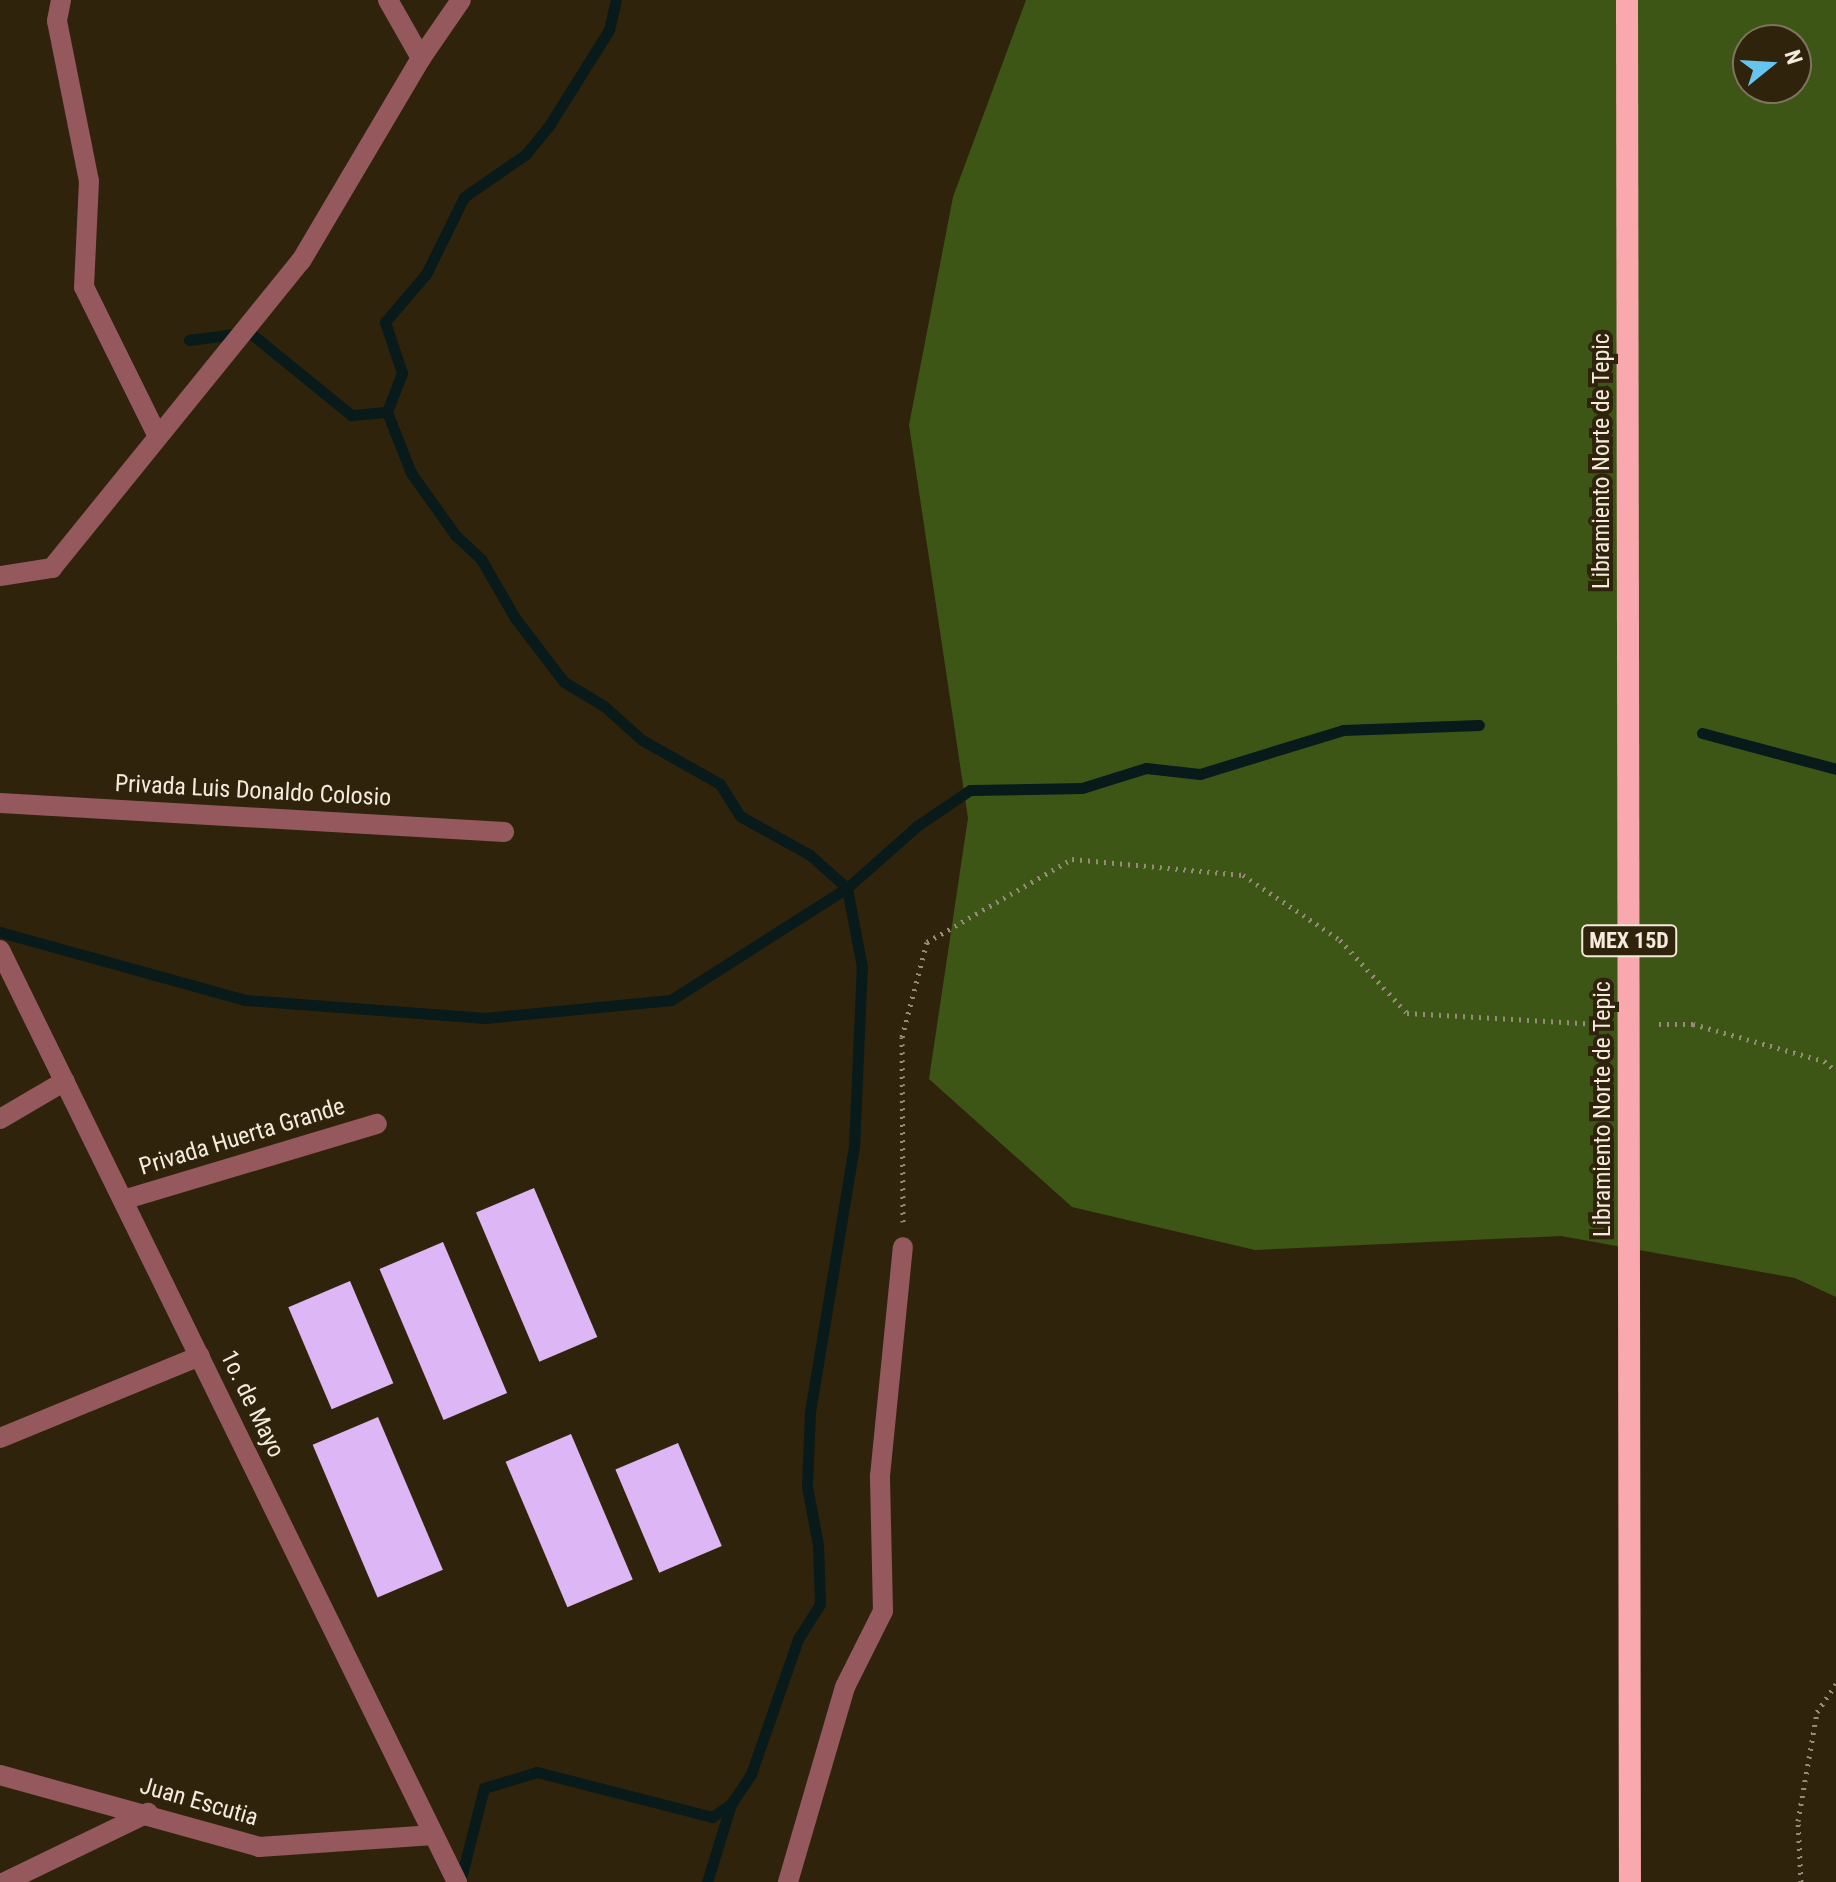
<!DOCTYPE html>
<html>
<head>
<meta charset="utf-8">
<style>
  body { margin:0 }
  #map { position:relative; width:1836px; height:1882px; overflow:hidden; background:#30230c; font-family:"Roboto Condensed",sans-serif }
  div>[style] { position:absolute }
  .forest>* { inset:0; background:#3d5616 }
  .stream>* { height:11px; margin:-5.5px; padding:0 5.5px; transform-origin:5.5px; border-radius:5.5px; background:#081a1a }
  .building>* { inset:0; background:#ddb7f5; transform-origin:0 0 }
  .path>* { height:5px; margin-top:-2.5px; transform-origin:0; background:repeating-linear-gradient(90deg,#968b79 0 2px,transparent 0 8px) }
  .minor>* { height:20px; margin:-10px; padding:0 10px; transform-origin:10px; border-radius:10px; background:#95585c }
  .tertiary>* { height:20px; margin:-10px; padding:0 10px; transform-origin:10px; border-radius:10px; background:#95585c }
  .trunk>* { height:22px; margin:-11px; padding:0 11px; transform-origin:11px; border-radius:11px; background:#f9a8ad }
  span { translate:-50% -50%; white-space:nowrap; text-align:center; line-height:1.15; -webkit-text-stroke:8px #30230c; paint-order:stroke }
  .shield-label span { padding:2px 6px; background:#30230c; border:2px solid; border-radius:6px; -webkit-text-stroke-width:0 }
  .shield-label { font-size:22px; color:#f4ebdd; font-weight:700 }
  .street-label { font-size:24px; color:#f4ebdd }
  .north { position:absolute; left:1732px; top:24px; width:80px; height:80px; box-sizing:border-box; background:#30230c; border:2px solid #7e7360; border-radius:50%; rotate:72deg; font-size:22px; font-weight:700; line-height:32px; text-align:center; color:#f4ebdd }
  .north::after { content:''; display:block; margin:auto; width:28px; height:36px; background:#65c5ef; clip-path:polygon(50% 0,100% 100%,50% 72%,0 100%) }
</style>
</head>
<body>
<div id="map">
  <div class="forest">
    <div style="clip-path:polygon(evenodd,1026px 0,1836px 0,1836px 1297px,1795px 1278px,1561px 1236px,1255px 1250px,1072px 1207px,929px 1079px,968px 818px,909px 425px,953px 197px,1026px 0,1748px 40px,1796px 40px,1796px 88px,1748px 88px,1748px 40px)"></div>
  </div>
  <div class="stream">
    <div style="left:189px;top:340px;width:61px;rotate:-7.6deg"></div>
    <div style="left:249px;top:332px;width:132px;rotate:39.1deg"></div>
    <div style="left:351px;top:415px;width:36px;rotate:-5deg"></div>
    <div style="left:1702px;top:733px;width:139px;rotate:15deg"></div>
    <div style="left:0;top:932px;width:255px;rotate:15.5deg"></div>
    <div style="left:246px;top:1000px;width:240px;rotate:4.3deg"></div>
    <div style="left:485px;top:1018px;width:187px;rotate:-5.5deg"></div>
    <div style="left:671px;top:1000px;width:209px;rotate:-32.5deg"></div>
    <div style="left:847px;top:888px;width:94px;rotate:-41.5deg"></div>
    <div style="left:917px;top:826px;width:64px;rotate:-34.2deg"></div>
    <div style="left:970px;top:790px;width:112px;rotate:-1deg"></div>
    <div style="left:1082px;top:788px;width:67px;rotate:-17.4deg"></div>
    <div style="left:1146px;top:768px;width:54px;rotate:6.3deg"></div>
    <div style="left:1200px;top:774px;width:150px;rotate:-17.1deg"></div>
    <div style="left:1343px;top:730px;width:136px;rotate:-2.1deg"></div>
    <div style="left:460px;top:1882px;width:97px;rotate:-75.7deg"></div>
    <div style="left:484px;top:1788px;width:55px;rotate:-16.8deg"></div>
    <div style="left:537px;top:1772px;width:181px;rotate:14.4deg"></div>
    <div style="left:712px;top:1817px;width:23px;rotate:-34deg"></div>
    <div style="left:731px;top:1804px;width:36px;rotate:-56deg"></div>
    <div style="left:751px;top:1774px;width:143px;rotate:-70.8deg"></div>
    <div style="left:798px;top:1639px;width:41px;rotate:-57.8deg"></div>
    <div style="left:820px;top:1604px;width:59px;rotate:-91.9deg"></div>
    <div style="left:818px;top:1545px;width:60px;rotate:-100.6deg"></div>
    <div style="left:807px;top:1486px;width:74px;rotate:-87.7deg"></div>
    <div style="left:810px;top:1412px;width:269px;rotate:-80.6deg"></div>
    <div style="left:854px;top:1147px;width:180px;rotate:-87.5deg"></div>
    <div style="left:862px;top:967px;width:80px;rotate:-100.8deg"></div>
    <div style="left:847px;top:888px;width:50px;rotate:-138.3deg"></div>
    <div style="left:810px;top:855px;width:80px;rotate:-150.9deg"></div>
    <div style="left:740px;top:816px;width:38px;rotate:-122deg"></div>
    <div style="left:720px;top:784px;width:90px;rotate:-150.6deg"></div>
    <div style="left:642px;top:740px;width:51px;rotate:-138.2deg"></div>
    <div style="left:604px;top:706px;width:47px;rotate:-149deg"></div>
    <div style="left:564px;top:682px;width:81px;rotate:-127.4deg"></div>
    <div style="left:515px;top:618px;width:68px;rotate:-120deg"></div>
    <div style="left:481px;top:559px;width:34px;rotate:-137deg"></div>
    <div style="left:456px;top:536px;width:77px;rotate:-125.5deg"></div>
    <div style="left:411px;top:473px;width:66px;rotate:-111.5deg"></div>
    <div style="left:387px;top:412px;width:42px;rotate:-69deg"></div>
    <div style="left:402px;top:373px;width:54px;rotate:-108.4deg"></div>
    <div style="left:385px;top:322px;width:63px;rotate:-49.5deg"></div>
    <div style="left:426px;top:274px;width:86px;rotate:-63.7deg"></div>
    <div style="left:464px;top:197px;width:75px;rotate:-34.7deg"></div>
    <div style="left:526px;top:154px;width:38px;rotate:-51deg"></div>
    <div style="left:550px;top:124px;width:111px;rotate:-57.9deg"></div>
    <div style="left:609px;top:30px;width:31px;rotate:-77deg"></div>
    <div style="left:707px;top:1882px;width:82px;rotate:-72.9deg"></div>
  </div>
  <div class="building">
    <div style="left:534px;top:1188px;width:162px;height:63px;rotate:67deg"></div>
    <div style="left:443px;top:1242px;width:164px;height:69px;rotate:67deg"></div>
    <div style="left:350px;top:1281px;width:111px;height:67px;rotate:67deg"></div>
    <div style="left:378px;top:1417px;width:166px;height:71px;rotate:67deg"></div>
    <div style="left:571px;top:1434px;width:158px;height:71px;rotate:67deg"></div>
    <div style="left:678px;top:1443px;width:112px;height:68px;rotate:67deg"></div>
  </div>
  <div class="path">
    <div style="left:1659px;top:1024px;width:34px"></div>
    <div style="left:1693px;top:1024px;width:136px;rotate:15.8deg"></div>
    <div style="left:1824px;top:1061px;width:16px;rotate:40deg"></div>
    <div style="left:903px;top:1222px;width:185px;rotate:-90.3deg"></div>
    <div style="left:902px;top:1037px;width:98px;rotate:-75.3deg"></div>
    <div style="left:927px;top:942px;width:167px;rotate:-29.8deg"></div>
    <div style="left:1072px;top:859px;width:172px;rotate:5.3deg"></div>
    <div style="left:1243px;top:875px;width:117px;rotate:33.8deg"></div>
    <div style="left:1340px;top:940px;width:99px;rotate:47.5deg"></div>
    <div style="left:1407px;top:1013px;width:192px;rotate:3.3deg"></div>
    <div style="left:1801px;top:1882px;width:61px;rotate:-92.8deg"></div>
    <div style="left:1798px;top:1821px;width:111px;rotate:-80.1deg"></div>
    <div style="left:1817px;top:1712px;width:34px;rotate:-56deg"></div>
  </div>
  <div class="minor">
    <div style="left:61px;top:0;width:21px;rotate:101deg"></div>
    <div style="left:57px;top:21px;width:163px;rotate:78.7deg"></div>
    <div style="left:89px;top:181px;width:106px;rotate:92.7deg"></div>
    <div style="left:84px;top:287px;width:165px;rotate:63.7deg"></div>
    <div style="left:388px;top:0;width:67px;rotate:60.4deg"></div>
    <div style="left:0;top:576px;width:53px;rotate:-8.7deg"></div>
    <div style="left:52px;top:568px;width:395px;rotate:-51deg"></div>
    <div style="left:301px;top:261px;width:236px;rotate:-59.4deg"></div>
    <div style="left:421px;top:58px;width:70px;rotate:-55.4deg"></div>
    <div style="left:0;top:803px;width:505px;rotate:3.29deg"></div>
    <div style="left:0;top:1119px;width:75px;rotate:-30.3deg"></div>
    <div style="left:123px;top:1200px;width:265px;rotate:-16.7deg"></div>
    <div style="left:0;top:1438px;width:216px;rotate:-22.3deg"></div>
    <div style="left:0;top:1775px;width:269px;rotate:15.5deg"></div>
    <div style="left:259px;top:1847px;width:175px;rotate:-3.9deg"></div>
    <div style="left:5px;top:1882px;width:159px;rotate:-25.8deg"></div>
    <div style="left:788px;top:1882px;width:203px;rotate:-73.7deg"></div>
    <div style="left:845px;top:1687px;width:85px;rotate:-63.4deg"></div>
    <div style="left:883px;top:1611px;width:135px;rotate:-91.3deg"></div>
    <div style="left:880px;top:1476px;width:230px;rotate:-84.3deg"></div>
  </div>
  <div class="tertiary">
    <div style="left:0;top:950px;width:1038px;rotate:63.88deg"></div>
  </div>
  <div class="trunk">
    <div style="left:1627px;top:0;width:1882px;rotate:89.91deg"></div>
  </div>
  <div class="shield-label">
    <span style="left:1629px;top:941px">MEX 15D</span>
  </div>
  <div class="street-label">
    <span style="left:1602px;top:461px;rotate:-90deg">Libramiento Norte de Tepic</span>
    <span style="left:253px;top:791px;rotate:3deg">Privada Luis Donaldo Colosio</span>
    <span style="left:1603px;top:1109px;rotate:-90deg">Libramiento Norte de Tepic</span>
    <span style="left:242px;top:1137px;rotate:-17deg">Privada Huerta Grande</span>
    <span style="left:252px;top:1404px;rotate:64deg">1o. de Mayo</span>
    <span style="left:199px;top:1802px;rotate:16deg">Juan Escutia</span>
  </div>
  <div class="north">N</div>
</div>
</body>
</html>
